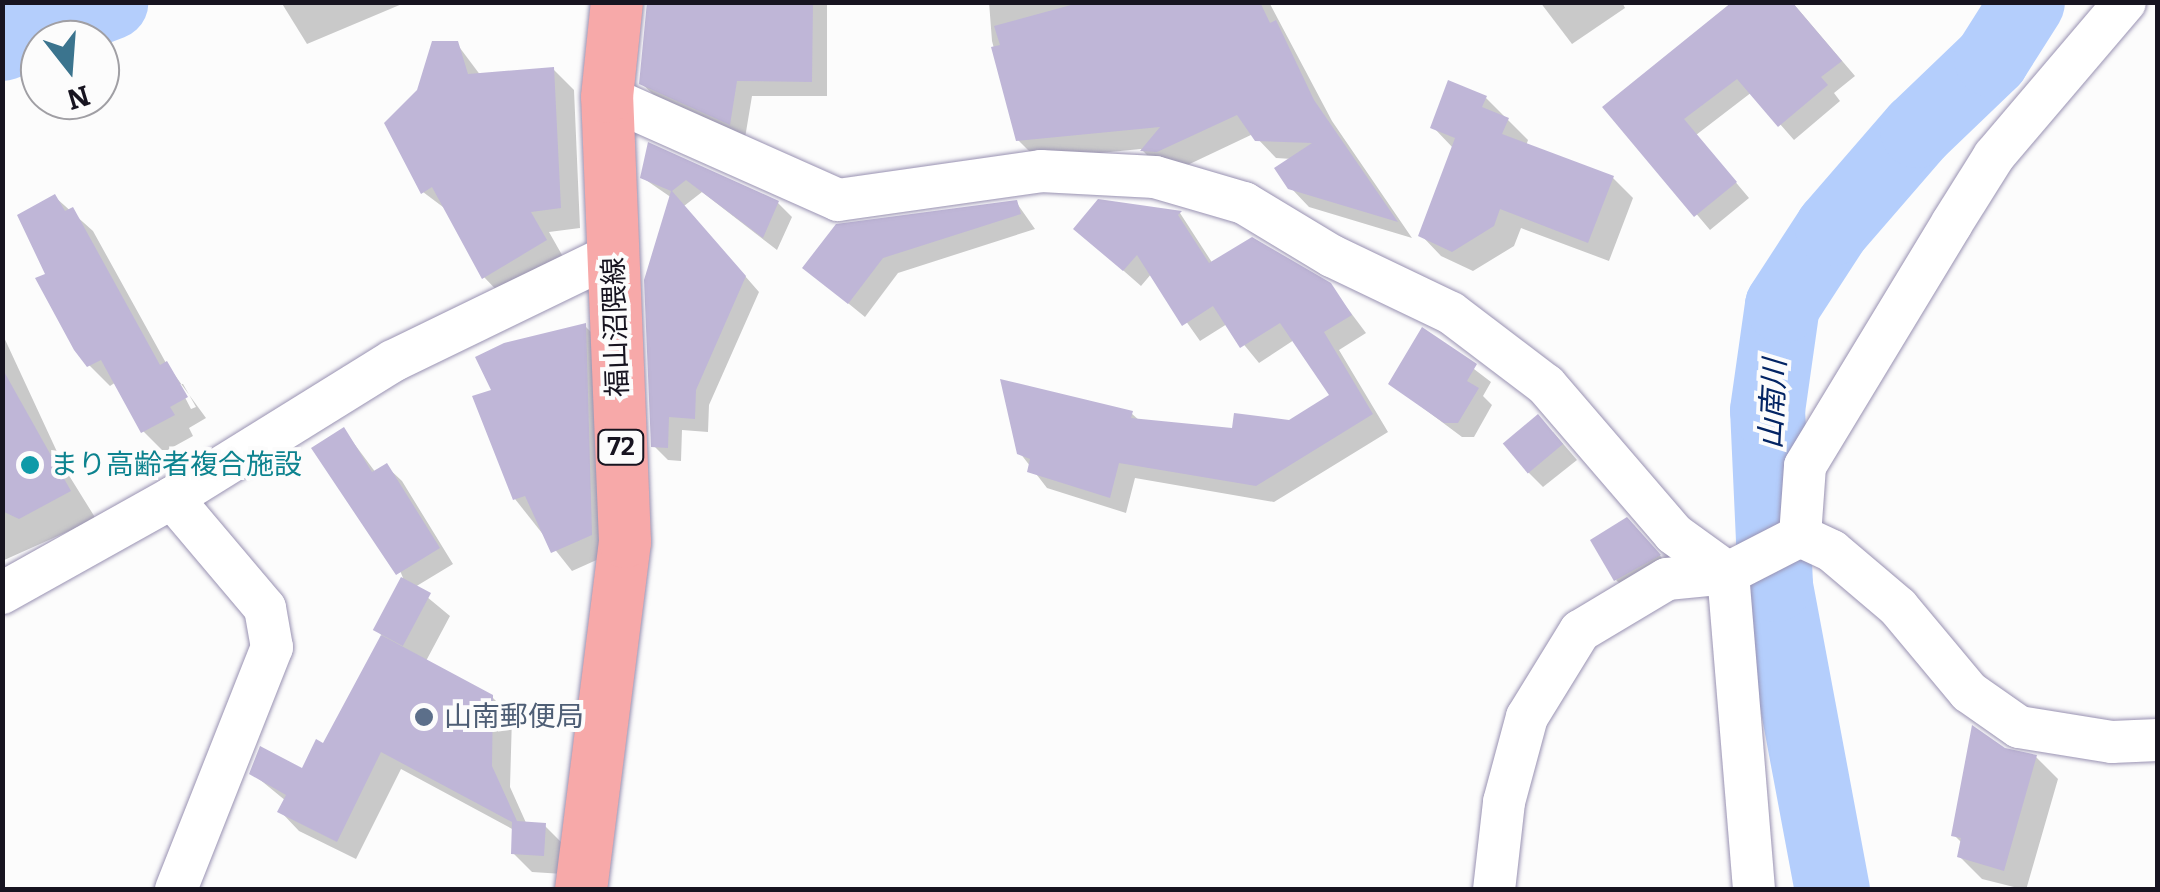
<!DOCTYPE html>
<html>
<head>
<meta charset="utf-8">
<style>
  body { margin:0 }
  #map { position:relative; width:2160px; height:892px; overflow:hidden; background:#fcfcfc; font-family:Bitter,"Noto Sans JP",serif }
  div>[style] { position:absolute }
  .shadow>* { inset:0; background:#0003 }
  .river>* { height:75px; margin:-37.5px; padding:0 37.5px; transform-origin:37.5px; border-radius:37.5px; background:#b4cefc }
  .building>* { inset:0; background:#bfb6d7; transform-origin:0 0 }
  .roads { filter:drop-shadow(0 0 2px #9992b2) drop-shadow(0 0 2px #9992b2) }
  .minor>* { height:42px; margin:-21px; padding:0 21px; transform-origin:21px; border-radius:21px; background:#fff }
  .major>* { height:52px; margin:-26px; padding:0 26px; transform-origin:26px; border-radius:26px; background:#f7a9a9 }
  .dots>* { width:28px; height:28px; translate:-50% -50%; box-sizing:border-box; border:5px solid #fcfcfc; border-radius:50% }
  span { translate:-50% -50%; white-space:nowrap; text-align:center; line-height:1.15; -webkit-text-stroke:8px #fcfcfc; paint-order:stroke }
  .shield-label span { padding:2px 8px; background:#fcfcfc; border:2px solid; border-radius:8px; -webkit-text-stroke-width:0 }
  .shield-label { font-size:25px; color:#171420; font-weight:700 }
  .street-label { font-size:28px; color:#171420 }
  .culture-label { font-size:28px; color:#0d838f }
  .left { translate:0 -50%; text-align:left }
  .service-label { font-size:28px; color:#4e5e75 }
  .water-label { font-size:30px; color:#032463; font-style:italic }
  .frame { position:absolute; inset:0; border:5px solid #171420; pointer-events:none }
  .north { position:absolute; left:20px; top:20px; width:100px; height:100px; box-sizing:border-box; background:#fcfcfc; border:2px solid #a09fa4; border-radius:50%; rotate:163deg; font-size:28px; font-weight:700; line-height:40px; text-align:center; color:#171420 }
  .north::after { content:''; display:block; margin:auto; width:35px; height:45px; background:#3b748e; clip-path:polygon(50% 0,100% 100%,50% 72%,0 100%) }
</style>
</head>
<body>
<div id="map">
  <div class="shadow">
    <div style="clip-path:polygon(281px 2px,402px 2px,402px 4px,307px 44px)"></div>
    <div style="clip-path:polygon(649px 2px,827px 2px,827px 96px,752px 96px,745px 138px,657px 98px,641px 83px)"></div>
    <div style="clip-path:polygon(989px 2px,1269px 2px,1332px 121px,1412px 238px,1309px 207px,1290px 187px,1292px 159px,1276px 158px,1253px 134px,1177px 170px,1161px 169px,1141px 149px,1037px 159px,1018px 140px,992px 41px)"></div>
    <div style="clip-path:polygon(1540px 2px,1622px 2px,1625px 8px,1572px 44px)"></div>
    <div style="clip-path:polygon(1792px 2px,1855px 76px,1834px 93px,1840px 101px,1794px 140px,1752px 92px,1696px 135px,1749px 198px,1710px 230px,1606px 107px)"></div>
    <div style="clip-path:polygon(457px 44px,481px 76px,553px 69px,574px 90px,580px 228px,549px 232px,566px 262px,504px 298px,484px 277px,447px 210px,423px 192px,419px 91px)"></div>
    <div style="clip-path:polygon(1486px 98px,1528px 140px,1526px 146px,1613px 178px,1633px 198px,1609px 261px,1521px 228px,1514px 246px,1473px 271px,1441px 256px,1421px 235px,1454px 149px,1433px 127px)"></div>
    <div style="clip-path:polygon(649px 146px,778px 203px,792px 217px,777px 250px,702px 192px,684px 206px,759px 292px,709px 405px,708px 432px,682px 430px,681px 461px,668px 460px,654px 446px,672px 198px,643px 178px)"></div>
    <div style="clip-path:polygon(evenodd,55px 197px,93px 231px,166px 363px,206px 418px,189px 428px,193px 436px,164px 452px,143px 431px,116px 382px,110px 386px,89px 365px,48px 275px,55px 197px,178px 384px,183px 384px,196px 407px,191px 409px,178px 384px)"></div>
    <div style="clip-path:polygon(1016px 202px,1035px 229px,898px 273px,865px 317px,805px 268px)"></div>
    <div style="clip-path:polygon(1100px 202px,1180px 213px,1213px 264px,1330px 285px,1366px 333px,1339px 350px,1388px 432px,1274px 502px,1135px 478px,1126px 513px,1047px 488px,1020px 453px,1131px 413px,1140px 421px,1235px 431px,1289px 422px,1332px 396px,1294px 340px,1259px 363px,1227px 324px,1200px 341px,1152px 273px,1141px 286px,1076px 229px)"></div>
    <div style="clip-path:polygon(585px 326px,604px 345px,610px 554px,572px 571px,515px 499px,495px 391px)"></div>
    <div style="clip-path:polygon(1423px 330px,1491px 382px,1483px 396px,1492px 405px,1474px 437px,1462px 437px,1391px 384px)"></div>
    <div style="clip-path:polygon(2px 333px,65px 469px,96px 519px,2px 561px)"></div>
    <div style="clip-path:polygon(344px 430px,376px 473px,386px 466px,402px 481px,453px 564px,415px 587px,450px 616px,426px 661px,492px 697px,512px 717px,510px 787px,527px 825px,545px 826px,564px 845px,563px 874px,532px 872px,513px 853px,514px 830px,401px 769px,356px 859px,299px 831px,280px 811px,286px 801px,252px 773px,303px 771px,324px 746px,383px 637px,376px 629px,403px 578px)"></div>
    <div style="clip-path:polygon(1553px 432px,1577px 460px,1543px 487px,1528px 472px)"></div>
    <div style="clip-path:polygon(1642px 536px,1674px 571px,1631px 595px,1616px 580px)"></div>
    <div style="clip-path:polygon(2004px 750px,2036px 757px,2058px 779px,2026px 890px,1982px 879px,1960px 857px,1963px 844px,1954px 835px)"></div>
  </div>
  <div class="river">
    <div style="left:2px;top:43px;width:116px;rotate:-20.8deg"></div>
    <div style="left:1832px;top:890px;width:311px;rotate:-100.6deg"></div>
    <div style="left:1775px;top:584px;width:174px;rotate:-92.6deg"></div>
    <div style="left:1767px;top:410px;width:106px;rotate:-81.9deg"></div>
    <div style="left:1782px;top:305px;width:92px;rotate:-57deg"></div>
    <div style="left:1832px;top:228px;width:130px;rotate:-49.1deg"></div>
    <div style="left:1917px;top:130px;width:103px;rotate:-43.8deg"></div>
    <div style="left:1991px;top:59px;width:67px;rotate:-57.7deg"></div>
  </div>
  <div class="building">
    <div style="clip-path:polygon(647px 2px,813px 2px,812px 82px,737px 81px,730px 125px,639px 84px)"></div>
    <div style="clip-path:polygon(1082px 2px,1260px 2px,1270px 23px,1276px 20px,1314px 100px,1398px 222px,1288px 189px,1274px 168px,1312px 143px,1255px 141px,1237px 115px,1157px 152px,1140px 151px,1160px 127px,1016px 141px,991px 47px,1000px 45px,994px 26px)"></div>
    <div style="clip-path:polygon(1732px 2px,1792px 2px,1842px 61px,1821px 77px,1828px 85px,1778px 127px,1737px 79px,1684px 119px,1737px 182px,1694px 217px,1602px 107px)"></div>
    <div style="clip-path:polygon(432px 41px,458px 41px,468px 74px,554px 67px,561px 208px,531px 212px,547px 240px,482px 279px,432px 187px,421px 194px,384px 123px,417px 90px)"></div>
    <div style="clip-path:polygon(1448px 80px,1487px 96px,1482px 107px,1509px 118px,1502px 134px,1614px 176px,1588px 243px,1500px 209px,1494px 226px,1452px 252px,1418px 236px,1455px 138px,1430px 128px)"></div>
    <div style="clip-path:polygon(648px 142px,779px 201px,763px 238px,686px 180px,672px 191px,746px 276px,696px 390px,695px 419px,669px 417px,668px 448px,651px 447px,644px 280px,671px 191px,640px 178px)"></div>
    <div style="clip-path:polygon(55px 194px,65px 211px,73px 207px,160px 365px,167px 361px,188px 397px,170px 407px,175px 415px,141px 433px,101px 360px,87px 367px,74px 350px,35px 278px,45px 274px,17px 215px)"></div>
    <div style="clip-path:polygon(1098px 199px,1182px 211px,1178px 215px,1209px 263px,1252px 237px,1331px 283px,1352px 315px,1324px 332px,1373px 414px,1256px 486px,1119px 463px,1110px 498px,1027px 472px,1030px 459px,1017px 454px,1000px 379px,1133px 411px,1131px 418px,1232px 428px,1234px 413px,1289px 420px,1329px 395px,1280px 323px,1240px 348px,1213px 306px,1182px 326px,1137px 255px,1123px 271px,1073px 229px)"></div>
    <div style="clip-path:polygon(1017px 200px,1021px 214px,883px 258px,848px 304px,802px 268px,836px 224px)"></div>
    <div style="clip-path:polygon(586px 323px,592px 535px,551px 553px,525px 496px,513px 500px,472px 396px,491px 390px,475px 357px,504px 343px)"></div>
    <div style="clip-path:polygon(1422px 327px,1477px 364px,1467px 381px,1479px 388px,1458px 423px,1444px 423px,1388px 384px)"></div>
    <div style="clip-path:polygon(2px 368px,71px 491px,19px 519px,2px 511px)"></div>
    <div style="left:1538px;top:414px;width:39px;height:46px;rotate:50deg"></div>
    <div style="clip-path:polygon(344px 427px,372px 472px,387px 463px,440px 548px,396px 575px,311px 448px)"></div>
    <div style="clip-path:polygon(1627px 517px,1661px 555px,1614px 581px,1590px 540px)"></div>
    <div style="left:401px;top:577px;width:34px;height:60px;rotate:28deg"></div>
    <div style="clip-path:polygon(381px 635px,493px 695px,492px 766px,517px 821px,546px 823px,544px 856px,511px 854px,512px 822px,381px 752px,337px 842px,277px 812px,286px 795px,249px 774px,260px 746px,302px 768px,316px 739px,323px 743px)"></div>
    <div style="clip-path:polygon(1972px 725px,2005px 748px,2037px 755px,2004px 871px,1957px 857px,1961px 838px,1951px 836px)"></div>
  </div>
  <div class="roads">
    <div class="minor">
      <div style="left:607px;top:97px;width:253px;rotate:24deg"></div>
      <div style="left:838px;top:200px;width:205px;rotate:-8.1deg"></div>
      <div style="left:1041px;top:171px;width:114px;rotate:3deg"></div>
      <div style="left:1155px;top:177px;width:93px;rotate:16.3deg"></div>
      <div style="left:1244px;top:203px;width:103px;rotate:31.1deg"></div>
      <div style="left:1332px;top:256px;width:132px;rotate:25.6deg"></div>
      <div style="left:1451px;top:313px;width:119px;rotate:37.2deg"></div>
      <div style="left:1546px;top:385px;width:196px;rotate:49.3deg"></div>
      <div style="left:1674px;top:534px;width:67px;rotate:35.8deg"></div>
      <div style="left:1728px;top:573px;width:318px;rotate:85.3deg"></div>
      <div style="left:172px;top:498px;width:144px;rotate:49.8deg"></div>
      <div style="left:265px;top:608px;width:40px;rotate:80deg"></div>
      <div style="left:272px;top:647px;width:261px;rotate:111.6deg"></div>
      <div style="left:1800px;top:536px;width:70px;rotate:-85.9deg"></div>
      <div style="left:1805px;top:466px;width:284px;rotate:-58.8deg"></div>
      <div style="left:1952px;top:223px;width:79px;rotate:-57.9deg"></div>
      <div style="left:1994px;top:156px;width:202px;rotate:-49.6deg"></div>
      <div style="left:1800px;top:536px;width:35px;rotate:25deg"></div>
      <div style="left:1832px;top:551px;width:87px;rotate:40.3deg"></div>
      <div style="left:1898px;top:607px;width:111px;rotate:50.1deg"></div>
      <div style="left:1969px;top:692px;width:61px;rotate:35deg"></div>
      <div style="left:2019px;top:727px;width:94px;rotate:9.2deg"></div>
      <div style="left:2112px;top:742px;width:46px;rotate:-2.5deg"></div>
      <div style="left:2px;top:593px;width:195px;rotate:-29.2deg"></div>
      <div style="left:172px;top:498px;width:260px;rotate:-31.8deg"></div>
      <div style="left:393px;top:361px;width:245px;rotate:-25.9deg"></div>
      <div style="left:1494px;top:890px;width:89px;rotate:-83.5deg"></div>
      <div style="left:1504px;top:802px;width:88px;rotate:-74.9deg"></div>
      <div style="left:1527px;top:717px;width:101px;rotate:-58.4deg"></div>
      <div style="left:1580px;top:631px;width:101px;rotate:-30.9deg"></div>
      <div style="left:1667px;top:579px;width:61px;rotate:-5.6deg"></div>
      <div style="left:1728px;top:573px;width:81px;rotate:-27.2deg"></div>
    </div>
    <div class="major">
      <div style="left:581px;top:890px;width:351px;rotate:-82.8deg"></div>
      <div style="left:625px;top:542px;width:445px;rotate:-92.3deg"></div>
      <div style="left:607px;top:97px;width:96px;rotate:-84deg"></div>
    </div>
  </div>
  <div class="dots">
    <div style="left:30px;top:465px;background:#0f9aa8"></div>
    <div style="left:424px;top:717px;background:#5c6f8a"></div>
  </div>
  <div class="shield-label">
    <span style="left:621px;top:447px">72</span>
  </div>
  <div class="street-label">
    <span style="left:616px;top:327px;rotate:-92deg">福山沼隈線</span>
  </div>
  <div class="culture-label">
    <span class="left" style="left:50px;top:465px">まり高齢者複合施設</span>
  </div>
  <div class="service-label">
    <span class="left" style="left:444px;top:717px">山南郵便局</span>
  </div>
  <div class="water-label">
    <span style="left:1773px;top:404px;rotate:-87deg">山南川</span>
  </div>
  <div class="frame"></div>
  <div class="north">N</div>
</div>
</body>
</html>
